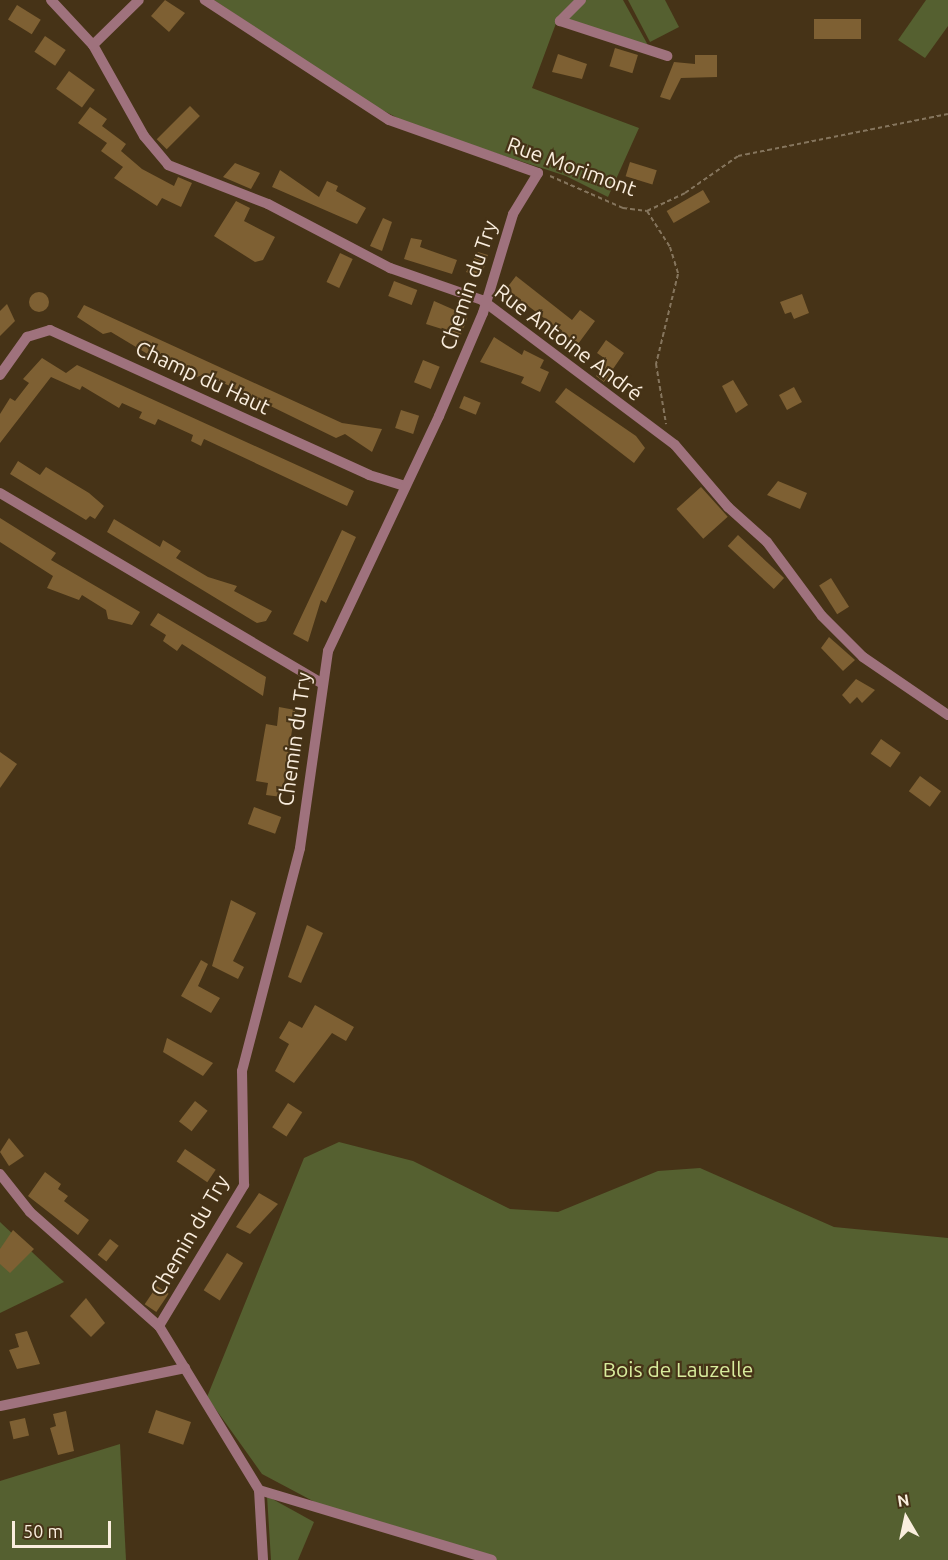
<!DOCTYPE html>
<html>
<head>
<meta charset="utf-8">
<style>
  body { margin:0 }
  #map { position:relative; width:948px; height:1560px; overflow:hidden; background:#463317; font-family:Ubuntu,sans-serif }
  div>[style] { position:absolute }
  .green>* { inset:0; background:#556030 }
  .building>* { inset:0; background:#7e6033; transform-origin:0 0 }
  .round { border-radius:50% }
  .path>* { height:2px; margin-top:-1px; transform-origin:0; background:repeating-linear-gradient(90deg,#85755d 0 4.5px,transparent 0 7.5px) }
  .street>* { height:10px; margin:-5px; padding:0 5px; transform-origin:5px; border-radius:5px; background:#9f727d }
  span { translate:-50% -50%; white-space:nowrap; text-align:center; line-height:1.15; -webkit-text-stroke:4.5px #463317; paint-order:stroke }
  .street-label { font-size:21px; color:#faeede }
  .park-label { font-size:21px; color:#d8ec9d }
  .north { position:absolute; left:876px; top:1488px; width:60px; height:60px; -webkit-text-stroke:4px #463317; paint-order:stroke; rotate:351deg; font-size:16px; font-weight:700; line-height:24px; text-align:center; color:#faeede }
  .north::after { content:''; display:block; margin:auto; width:21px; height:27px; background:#faeede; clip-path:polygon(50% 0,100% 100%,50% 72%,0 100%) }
  .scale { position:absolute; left:12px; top:1521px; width:99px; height:27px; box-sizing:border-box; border:3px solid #faeede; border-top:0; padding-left:8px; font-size:18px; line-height:21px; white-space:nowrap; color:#faeede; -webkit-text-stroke:4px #463317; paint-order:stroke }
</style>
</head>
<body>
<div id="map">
  <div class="green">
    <div style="clip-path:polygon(214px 0,623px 0,649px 47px,558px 18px,532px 88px,639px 128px,608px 197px,566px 176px,413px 126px,367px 102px)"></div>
    <div style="clip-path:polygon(628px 0,665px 0,679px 27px,650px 42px)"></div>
    <div style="clip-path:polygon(926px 0,948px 0,948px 26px,925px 58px,898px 40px)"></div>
    <div style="clip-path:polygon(339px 1142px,413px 1161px,510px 1209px,558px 1212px,658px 1171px,700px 1168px,834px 1227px,948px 1238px,948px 1560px,492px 1560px,343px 1517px,262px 1474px,207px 1397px,304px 1158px)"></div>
    <div style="clip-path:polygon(0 1222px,64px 1282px,0 1313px)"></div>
    <div style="clip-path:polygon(120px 1444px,126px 1560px,0 1560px,0 1481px)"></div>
    <div style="clip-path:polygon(267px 1496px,314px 1522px,298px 1560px,271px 1560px)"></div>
  </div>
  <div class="building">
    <div style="clip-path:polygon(165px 0,185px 13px,169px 32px,151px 16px)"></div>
    <div style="left:17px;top:5px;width:28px;height:17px;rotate:32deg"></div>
    <div style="left:814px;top:19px;width:47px;height:20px"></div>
    <div style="left:45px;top:36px;width:25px;height:19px;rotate:34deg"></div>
    <div style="left:615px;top:48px;width:24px;height:19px;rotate:17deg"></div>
    <div style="clip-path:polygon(558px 54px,587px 64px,582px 79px,552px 72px)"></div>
    <div style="clip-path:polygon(695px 55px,717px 55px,717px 77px,681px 78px,670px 100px,660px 97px,674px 62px,695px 64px)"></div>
    <div style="left:69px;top:71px;width:32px;height:22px;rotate:36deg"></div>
    <div style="left:190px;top:106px;width:14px;height:47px;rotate:45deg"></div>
    <div style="clip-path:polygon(90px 107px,107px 119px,102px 126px,126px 144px,121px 151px,142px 169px,174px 186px,178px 177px,192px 183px,181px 207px,162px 198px,157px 206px,114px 178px,123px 167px,101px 151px,107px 143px,78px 123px)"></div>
    <div style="left:630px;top:162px;width:28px;height:15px;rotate:17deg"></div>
    <div style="clip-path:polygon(235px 163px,260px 173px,251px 189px,223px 177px)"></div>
    <div style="clip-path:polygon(280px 170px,319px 197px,327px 181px,338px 186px,336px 191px,366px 208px,357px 224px,272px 187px)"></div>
    <div style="left:703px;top:190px;width:14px;height:42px;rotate:60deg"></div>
    <div style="clip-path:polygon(236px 201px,250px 208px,244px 221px,275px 237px,263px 260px,255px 262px,214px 236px)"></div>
    <div style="clip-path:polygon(383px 218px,392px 222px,382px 251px,370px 246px)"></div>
    <div style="clip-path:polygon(411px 238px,422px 240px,420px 247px,457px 260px,452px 274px,404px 259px)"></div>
    <div style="clip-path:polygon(478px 252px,488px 255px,481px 277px,466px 272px)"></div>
    <div style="left:340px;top:253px;width:14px;height:32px;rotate:25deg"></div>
    <div style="clip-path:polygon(516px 276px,572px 320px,580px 310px,595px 321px,578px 344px,506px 289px)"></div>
    <div style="left:394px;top:281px;width:25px;height:16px;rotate:21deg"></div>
    <div class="round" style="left:29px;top:292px;width:20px;height:20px"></div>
    <div style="clip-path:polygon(802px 294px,809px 313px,794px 319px,791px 312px,785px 314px,780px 302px)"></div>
    <div style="clip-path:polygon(434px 301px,468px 316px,461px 335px,426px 324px)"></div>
    <div style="clip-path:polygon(7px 304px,15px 321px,0 336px,0 311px)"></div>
    <div style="clip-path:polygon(84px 305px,342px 423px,382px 429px,372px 452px,345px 434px,336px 438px,205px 374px,197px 377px,159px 353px,151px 356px,111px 332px,103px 334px,77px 317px)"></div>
    <div style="clip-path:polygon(494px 337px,522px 355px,524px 350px,544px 360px,540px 368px,549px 372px,540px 392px,521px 383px,524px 377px,480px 362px)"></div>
    <div style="clip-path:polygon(606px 340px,624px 353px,604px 382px,596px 376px,607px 360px,597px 353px)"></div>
    <div style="clip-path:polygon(42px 358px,66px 373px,77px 365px,354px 491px,347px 506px,204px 439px,201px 446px,191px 441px,193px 435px,158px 419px,155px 425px,139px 418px,142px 412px,122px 403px,119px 408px,82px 386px,80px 390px,51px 377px,0 443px,0 414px,10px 398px,15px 401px,29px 383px,23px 379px)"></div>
    <div style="left:423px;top:360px;width:18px;height:24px;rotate:22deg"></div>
    <div style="clip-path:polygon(733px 380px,748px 405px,736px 413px,722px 386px)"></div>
    <div style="left:794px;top:387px;width:17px;height:17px;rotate:62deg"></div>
    <div style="clip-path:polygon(566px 388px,636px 436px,645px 448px,634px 463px,555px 402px)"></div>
    <div style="left:464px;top:396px;width:18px;height:13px;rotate:22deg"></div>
    <div style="left:401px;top:410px;width:19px;height:19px;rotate:18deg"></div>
    <div style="clip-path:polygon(18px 461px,40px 475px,46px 467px,89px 493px,104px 506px,95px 519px,90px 516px,86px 520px,10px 474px)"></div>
    <div style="clip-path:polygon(778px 481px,807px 493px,800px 509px,767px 495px)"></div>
    <div style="left:701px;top:487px;width:40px;height:33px;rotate:48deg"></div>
    <div style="clip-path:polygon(0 518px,56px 553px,51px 560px,140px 612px,132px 625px,108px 619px,106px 610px,82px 595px,79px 600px,47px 588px,53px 576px,0 542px)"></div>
    <div style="clip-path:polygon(114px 519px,160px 547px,163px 540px,181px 551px,176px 558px,208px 577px,237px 586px,234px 591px,272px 611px,266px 621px,257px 623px,107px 532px)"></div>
    <div style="clip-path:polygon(342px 530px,356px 537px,326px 603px,321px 600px,308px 642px,293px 634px)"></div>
    <div style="left:738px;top:535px;width:63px;height:15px;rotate:43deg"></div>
    <div style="left:831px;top:578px;width:34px;height:14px;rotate:58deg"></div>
    <div style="clip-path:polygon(158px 613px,266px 677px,263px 696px,182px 644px,177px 651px,163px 641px,166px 635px,150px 625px)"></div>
    <div style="clip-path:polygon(829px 637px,855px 660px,843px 671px,821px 648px)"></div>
    <div style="clip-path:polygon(856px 679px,875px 690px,862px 703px,857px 697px,850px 704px,842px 695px)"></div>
    <div style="clip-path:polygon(279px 707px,295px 710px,282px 797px,266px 795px,268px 783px,256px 781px,266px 724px,277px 726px)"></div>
    <div style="left:881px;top:739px;width:24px;height:18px;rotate:35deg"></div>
    <div style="clip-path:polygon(0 752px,17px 764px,0 788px)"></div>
    <div style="left:920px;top:776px;width:26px;height:19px;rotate:36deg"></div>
    <div style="left:254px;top:807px;width:29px;height:18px;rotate:20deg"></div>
    <div style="clip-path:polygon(231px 900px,256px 913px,233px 961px,244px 967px,238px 979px,212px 966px)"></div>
    <div style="clip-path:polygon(307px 925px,323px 933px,301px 983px,288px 977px)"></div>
    <div style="clip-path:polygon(201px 960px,208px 964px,198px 986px,220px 998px,211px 1013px,181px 996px)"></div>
    <div style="clip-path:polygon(315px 1005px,354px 1027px,346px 1041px,332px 1033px,294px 1083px,275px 1071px,289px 1044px,279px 1038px,289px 1021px,302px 1028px)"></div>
    <div style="clip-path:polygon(167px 1038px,213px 1063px,203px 1076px,163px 1052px)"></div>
    <div style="left:195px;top:1101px;width:16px;height:26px;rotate:38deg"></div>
    <div style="left:288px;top:1103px;width:17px;height:29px;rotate:33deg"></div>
    <div style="clip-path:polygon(9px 1138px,24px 1156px,9px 1166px,0 1152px)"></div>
    <div style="left:185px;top:1149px;width:37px;height:15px;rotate:34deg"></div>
    <div style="clip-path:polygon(45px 1172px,61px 1184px,58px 1189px,68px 1196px,64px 1201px,89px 1220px,78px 1235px,28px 1196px)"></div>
    <div style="clip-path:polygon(259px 1193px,278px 1204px,250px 1234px,236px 1227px)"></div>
    <div style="clip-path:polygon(13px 1230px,34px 1249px,10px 1273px,0 1264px,0 1249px)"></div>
    <div style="left:110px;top:1239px;width:11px;height:20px;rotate:38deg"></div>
    <div style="left:227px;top:1253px;width:19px;height:44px;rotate:32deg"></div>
    <div style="left:157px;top:1286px;width:14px;height:22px;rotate:34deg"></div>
    <div style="clip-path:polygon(86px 1298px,105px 1323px,91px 1337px,70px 1316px)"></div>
    <div style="clip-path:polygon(27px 1331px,40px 1364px,17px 1369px,9px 1350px,19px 1347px,15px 1334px)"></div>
    <div style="left:156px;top:1410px;width:37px;height:24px;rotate:19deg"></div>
    <div style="clip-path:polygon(66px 1411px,74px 1451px,58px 1455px,50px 1428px,56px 1426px,53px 1414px)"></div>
    <div style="left:25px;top:1418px;width:18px;height:16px;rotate:77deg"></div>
  </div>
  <div class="path">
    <div style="left:550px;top:176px;width:80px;rotate:23.7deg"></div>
    <div style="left:623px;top:208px;width:24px;rotate:7deg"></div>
    <div style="left:647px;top:211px;width:42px;rotate:-25.3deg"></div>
    <div style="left:685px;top:193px;width:65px;rotate:-34.9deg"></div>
    <div style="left:738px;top:156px;width:214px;rotate:-11.3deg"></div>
    <div style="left:647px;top:211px;width:43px;rotate:57.4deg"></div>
    <div style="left:670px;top:247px;width:28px;rotate:73deg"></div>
    <div style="left:678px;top:274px;width:93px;rotate:103.7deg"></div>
    <div style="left:656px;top:364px;width:61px;rotate:80.5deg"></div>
  </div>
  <div class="street">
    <div style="left:51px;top:0;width:62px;rotate:47deg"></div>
    <div style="left:93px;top:45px;width:104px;rotate:60.7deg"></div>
    <div style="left:144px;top:136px;width:38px;rotate:50deg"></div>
    <div style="left:168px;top:165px;width:107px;rotate:21.3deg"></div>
    <div style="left:268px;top:204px;width:138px;rotate:27.7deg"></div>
    <div style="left:390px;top:268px;width:97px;rotate:19.2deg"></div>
    <div style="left:482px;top:300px;width:241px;rotate:36.9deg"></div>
    <div style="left:675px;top:445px;width:82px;rotate:49.5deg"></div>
    <div style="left:728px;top:507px;width:52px;rotate:41.9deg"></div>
    <div style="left:767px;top:542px;width:92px;rotate:53.4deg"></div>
    <div style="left:822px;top:616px;width:58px;rotate:45deg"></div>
    <div style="left:863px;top:657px;width:103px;rotate:34.3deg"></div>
    <div style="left:581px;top:0;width:30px;rotate:135deg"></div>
    <div style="left:560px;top:21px;width:113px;rotate:18.1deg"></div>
    <div style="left:93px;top:45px;width:64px;rotate:-44.4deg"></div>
    <div style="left:0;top:375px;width:47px;rotate:-54.6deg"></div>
    <div style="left:27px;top:337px;width:24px;rotate:-17deg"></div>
    <div style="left:50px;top:330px;width:350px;rotate:24.4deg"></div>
    <div style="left:369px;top:475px;width:38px;rotate:17deg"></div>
    <div style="left:0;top:493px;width:372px;rotate:30.6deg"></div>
    <div style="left:0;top:1174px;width:48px;rotate:51.7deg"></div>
    <div style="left:30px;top:1212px;width:172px;rotate:41.5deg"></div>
    <div style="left:159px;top:1326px;width:192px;rotate:58.6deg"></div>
    <div style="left:259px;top:1490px;width:70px;rotate:86.7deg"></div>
    <div style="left:159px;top:1326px;width:165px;rotate:-58.9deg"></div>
    <div style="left:244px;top:1185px;width:114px;rotate:-91deg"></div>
    <div style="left:242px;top:1071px;width:230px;rotate:-75.4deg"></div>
    <div style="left:300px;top:848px;width:199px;rotate:-81.9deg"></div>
    <div style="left:328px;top:651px;width:260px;rotate:-64.7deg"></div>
    <div style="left:439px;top:416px;width:112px;rotate:-66.9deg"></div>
    <div style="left:483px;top:313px;width:103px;rotate:-73.1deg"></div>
    <div style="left:513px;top:214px;width:48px;rotate:-58.6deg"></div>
    <div style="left:538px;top:173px;width:158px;rotate:-160.4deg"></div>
    <div style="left:389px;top:120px;width:220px;rotate:-146.9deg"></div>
    <div style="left:0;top:1406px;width:189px;rotate:-11.6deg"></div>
    <div style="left:259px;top:1490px;width:243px;rotate:16.7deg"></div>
  </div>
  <div class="street-label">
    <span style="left:572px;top:166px;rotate:20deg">Rue Morimont</span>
    <span style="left:468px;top:285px;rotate:-71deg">Chemin du Try</span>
    <span style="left:569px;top:342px;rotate:37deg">Rue Antoine André</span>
    <span style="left:203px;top:377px;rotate:25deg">Champ du Haut</span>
    <span style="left:294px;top:739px;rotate:-82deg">Chemin du Try</span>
    <span style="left:189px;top:1235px;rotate:-60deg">Chemin du Try</span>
  </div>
  <div class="park-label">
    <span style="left:678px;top:1369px">Bois de Lauzelle</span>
  </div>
  <div class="north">N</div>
  <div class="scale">50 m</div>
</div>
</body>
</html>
